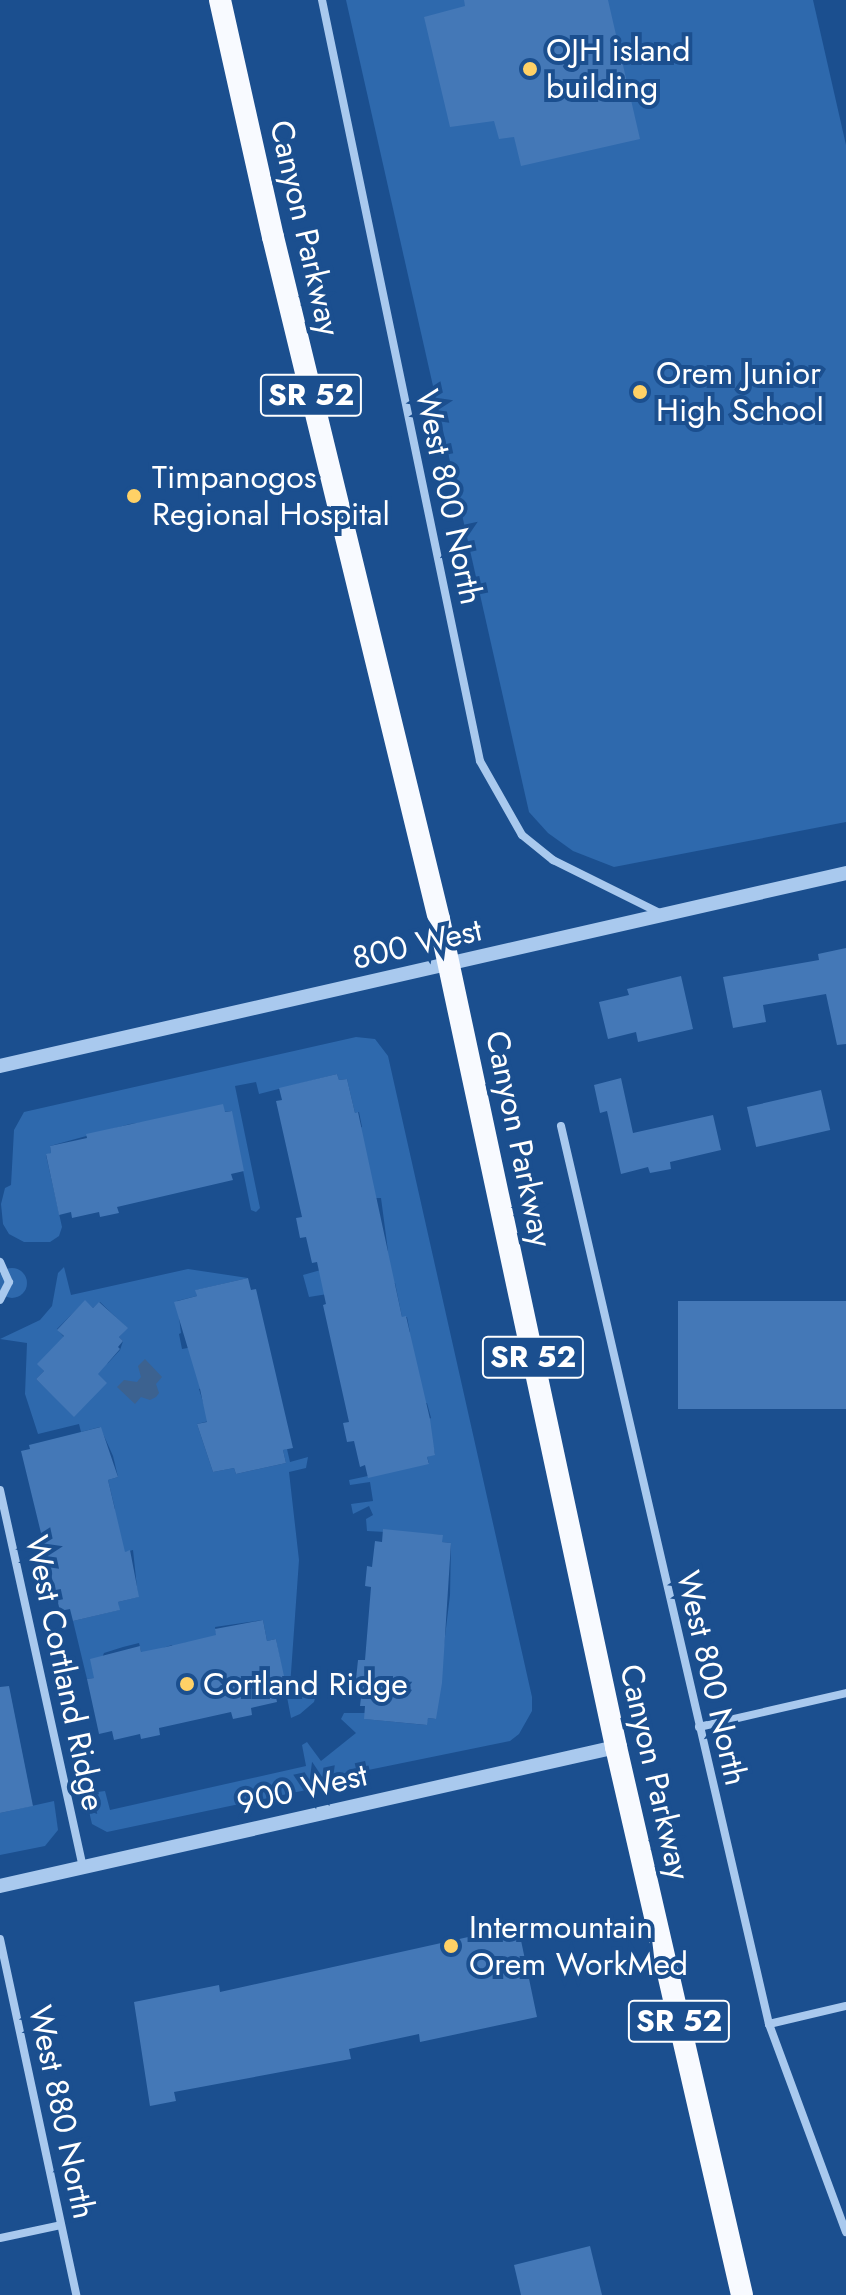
<!DOCTYPE html>
<html>
<head>
<meta charset="utf-8">
<style>
  body { margin:0 }
  #map { position:relative; width:846px; height:2295px; overflow:hidden; background:#1b4f8f; font-family:Jost,sans-serif }
  div>[style] { position:absolute }
  .green>* { inset:0; background:#2e69ad }
  .round { border-radius:50% }
  .water>* { inset:0; background:#3c6290 }
  .building>* { inset:0; background:#4478b7; transform-origin:0 0 }
  .minor>* { height:8px; margin:-4px; padding:0 4px; transform-origin:4px; border-radius:4px; background:#a9c9ee }
  .tertiary>* { height:14px; margin:-7px; padding:0 7px; transform-origin:7px; border-radius:7px; background:#a9c9ee }
  .trunk>* { height:22px; margin:-11px; padding:0 11px; transform-origin:11px; border-radius:11px; background:#f8faff }
  .dots>* { width:22px; height:22px; translate:-50% -50%; box-sizing:border-box; border:4px solid #1b4f8f; border-radius:50% }
  span { translate:-50% -50%; white-space:nowrap; text-align:center; line-height:1.15; -webkit-text-stroke:8px #1b4f8f; paint-order:stroke }
  .shield-label span { padding:2px 6px; background:#1b4f8f; border:2px solid; border-radius:6px; -webkit-text-stroke-width:0 }
  .shield-label { font-size:30px; color:#fff; font-weight:700 }
  .poi-label { font-size:32px; color:#fff }
  .left { translate:0 -50%; text-align:left }
  .street-label { font-size:32px; color:#fff }
</style>
</head>
<body>
<div id="map">
  <div class="green">
    <div style="clip-path:polygon(346px 0,813px 0,846px 145px,846px 822px,614px 867px,573px 851px,548px 833px,529px 812px)"></div>
    <div style="clip-path:polygon(356px 1037px,375px 1039px,388px 1056px,532px 1697px,532px 1711px,519px 1734px,510px 1741px,334px 1777px,311px 1789px,107px 1832px,92px 1824px,87px 1803px,89px 1793px,105px 1791px,110px 1810px,306px 1766px,302px 1745px,307px 1742px,321px 1761px,356px 1733px,341px 1719px,344px 1713px,365px 1713px,365px 1719px,426px 1725px,428px 1718px,435px 1719px,450px 1595px,451px 1543px,442px 1542px,442px 1535px,367px 1531px,366px 1519px,373px 1515px,369px 1506px,353px 1514px,351px 1504px,373px 1501px,370px 1482px,350px 1485px,349px 1480px,429px 1463px,427px 1457px,435px 1454px,427px 1420px,431px 1418px,427px 1403px,423px 1403px,407px 1334px,410px 1332px,407px 1317px,402px 1317px,395px 1283px,309px 1297px,303px 1275px,388px 1251px,381px 1198px,375px 1198px,359px 1128px,362px 1127px,359px 1112px,355px 1113px,347px 1079px,339px 1080px,337px 1074px,259px 1094px,256px 1082px,235px 1086px,260px 1208px,256px 1212px,251px 1210px,231px 1111px,130px 1124px,50px 1146px,51px 1153px,46px 1155px,62px 1227px,59px 1236px,50px 1242px,24px 1242px,9px 1234px,3px 1224px,1px 1204px,5px 1188px,11px 1185px,14px 1130px,24px 1112px)"></div>
    <div style="clip-path:polygon(evenodd,64px 1267px,71px 1295px,188px 1269px,248px 1278px,196px 1290px,197px 1296px,177px 1301px,181px 1333px,179px 1334px,182px 1349px,193px 1347px,217px 1385px,199px 1389px,209px 1421px,197px 1424px,213px 1472px,234px 1468px,236px 1474px,286px 1463px,283px 1450px,287px 1449px,290px 1462px,308px 1457px,306px 1468px,289px 1472px,299px 1560px,290px 1687px,317px 1691px,314px 1702px,300px 1714px,291px 1718px,276px 1639px,267px 1641px,263px 1620px,215px 1627px,217px 1638px,184px 1643px,177px 1664px,172px 1645px,142px 1655px,139px 1643px,123px 1647px,104px 1653px,94px 1678px,87px 1679px,73px 1621px,119px 1610px,118px 1602px,138px 1597px,133px 1550px,122px 1553px,95px 1515px,115px 1509px,108px 1480px,118px 1477px,113px 1456px,100px 1427px,81px 1432px,79px 1424px,38px 1434px,25px 1394px,27px 1343px,0 1339px,40px 1320px,52px 1306px,58px 1273px,64px 1267px,85px 1301px,93px 1308px,100px 1302px,127px 1328px,119px 1337px,123px 1341px,120px 1350px,108px 1363px,93px 1370px,59px 1401px,36px 1379px,44px 1371px,38px 1364px,64px 1337px,57px 1329px,85px 1301px)"></div>
    <div class="round" style="left:-3px;top:1268px;width:30px;height:30px"></div>
    <div style="clip-path:polygon(54px 1801px,58px 1830px,45px 1846px,0 1855px,0 1813px)"></div>
  </div>
  <div class="water">
    <div style="clip-path:polygon(145px 1359px,162px 1377px,156px 1384px,159px 1393px,156px 1397px,150px 1400px,141px 1397px,135px 1404px,117px 1387px,124px 1380px,137px 1382px,141px 1377px,138px 1366px)"></div>
  </div>
  <div class="building">
    <div style="clip-path:polygon(464px 0,608px 0,640px 139px,521px 166px,514px 137px,499px 139px,494px 121px,450px 127px,424px 17px,465px 6px)"></div>
    <div style="clip-path:polygon(846px 948px,846px 1044px,837px 1045px,826px 994px,763px 1005px,766px 1022px,733px 1028px,723px 977px,819px 960px,818px 954px)"></div>
    <div style="clip-path:polygon(681px 976px,693px 1029px,638px 1042px,636px 1032px,608px 1039px,599px 1002px,629px 995px,627px 989px)"></div>
    <div style="clip-path:polygon(337px 1074px,339px 1080px,347px 1079px,355px 1113px,358px 1112px,402px 1317px,406px 1316px,430px 1419px,435px 1455px,427px 1457px,429px 1464px,368px 1478px,365px 1465px,360px 1467px,354px 1441px,347px 1442px,343px 1423px,349px 1422px,323px 1305px,326px 1304px,317px 1262px,312px 1263px,306px 1237px,300px 1238px,296px 1218px,302px 1217px,276px 1101px,282px 1100px,279px 1088px)"></div>
    <div style="clip-path:polygon(621px 1078px,633px 1133px,713px 1115px,721px 1150px,670px 1162px,671px 1169px,650px 1173px,648px 1167px,621px 1174px,607px 1111px,600px 1113px,594px 1085px)"></div>
    <div style="left:821px;top:1090px;width:41px;height:76px;rotate:77deg"></div>
    <div style="clip-path:polygon(223px 1104px,225px 1112px,232px 1111px,244px 1171px,231px 1174px,233px 1180px,117px 1207px,119px 1213px,100px 1217px,99px 1212px,72px 1218px,71px 1212px,59px 1215px,46px 1154px,51px 1153px,50px 1146px,87px 1138px,86px 1134px)"></div>
    <div style="clip-path:polygon(248px 1278px,251px 1290px,256px 1289px,293px 1448px,283px 1450px,286px 1463px,236px 1474px,234px 1468px,213px 1472px,197px 1424px,207px 1422px,200px 1389px,174px 1302px,197px 1296px,195px 1290px)"></div>
    <div style="clip-path:polygon(85px 1300px,93px 1308px,99px 1302px,128px 1328px,119px 1337px,123px 1341px,118px 1347px,120px 1349px,98px 1374px,107px 1383px,74px 1417px,36px 1379px,44px 1371px,37px 1364px,64px 1336px,57px 1330px)"></div>
    <div style="left:846px;top:1301px;width:108px;height:168px;rotate:90deg"></div>
    <div style="clip-path:polygon(101px 1427px,118px 1477px,108px 1480px,125px 1552px,130px 1550px,139px 1597px,118px 1602px,120px 1610px,73px 1621px,70px 1609px,60px 1611px,21px 1451px,30px 1449px,29px 1445px)"></div>
    <div style="clip-path:polygon(383px 1529px,443px 1535px,442px 1542px,451px 1543px,442px 1683px,436px 1719px,428px 1718px,427px 1725px,364px 1719px,365px 1706px,360px 1706px,363px 1680px,356px 1679px,358px 1660px,365px 1660px,371px 1587px,365px 1586px,367px 1566px,372px 1567px,375px 1541px,382px 1542px)"></div>
    <div style="clip-path:polygon(263px 1620px,267px 1641px,276px 1639px,287px 1690px,275px 1692px,277px 1702px,251px 1708px,252px 1715px,233px 1719px,231px 1712px,159px 1728px,160px 1735px,141px 1739px,140px 1734px,114px 1740px,112px 1731px,99px 1734px,87px 1679px,94px 1678px,90px 1659px,140px 1646px,141px 1652px,166px 1647px,216px 1635px,215px 1629px)"></div>
    <div style="clip-path:polygon(9px 1686px,33px 1806px,0 1813px,0 1687px)"></div>
    <div style="clip-path:polygon(518px 1926px,537px 2017px,420px 2042px,419px 2034px,349px 2049px,351px 2059px,174px 2092px,176px 2101px,150px 2106px,134px 2002px,219px 1985px,220px 1992px)"></div>
    <div style="clip-path:polygon(590px 2246px,602px 2295px,521px 2295px,514px 2265px)"></div>
  </div>
  <div class="minor">
    <div style="left:322px;top:0;width:777px;rotate:78.27deg"></div>
    <div style="left:480px;top:761px;width:85px;rotate:60.4deg"></div>
    <div style="left:522px;top:835px;width:40px;rotate:39deg"></div>
    <div style="left:553px;top:860px;width:122px;rotate:26.4deg"></div>
    <div style="left:561px;top:1126px;width:922px;rotate:76.96deg"></div>
    <div style="left:769px;top:2024px;width:222px;rotate:69.7deg"></div>
    <div style="left:0;top:1262px;width:22px;rotate:66deg"></div>
    <div style="left:9px;top:1282px;width:20px;rotate:117deg"></div>
    <div style="left:0;top:1490px;width:385px;rotate:77.6deg"></div>
    <div style="left:699px;top:1727px;width:151px;rotate:-13deg"></div>
    <div style="left:0;top:1939px;width:364px;rotate:77.9deg"></div>
    <div style="left:769px;top:2024px;width:79px;rotate:-13.2deg"></div>
    <div style="left:0;top:2238px;width:62px;rotate:-12deg"></div>
  </div>
  <div class="tertiary">
    <div style="left:0;top:1066px;width:868px;rotate:-12.85deg"></div>
    <div style="left:0;top:1886px;width:631px;rotate:-12.72deg"></div>
  </div>
  <div class="trunk">
    <div style="left:220px;top:0;width:243px;rotate:77.4deg"></div>
    <div style="left:273px;top:237px;width:702px;rotate:76.32deg"></div>
    <div style="left:439px;top:919px;width:847px;rotate:77.93deg"></div>
    <div style="left:616px;top:1747px;width:562px;rotate:77.05deg"></div>
  </div>
  <div class="dots">
    <div style="left:530px;top:69px;background:#ffd166"></div>
    <div style="left:640px;top:392px;background:#ffd166"></div>
    <div style="left:134px;top:496px;background:#ffd166"></div>
    <div style="left:187px;top:1684px;background:#ffd166"></div>
    <div style="left:451px;top:1946px;background:#ffd166"></div>
  </div>
  <div class="shield-label">
    <span style="left:311px;top:395px">SR 52</span>
    <span style="left:533px;top:1357px">SR 52</span>
    <span style="left:679px;top:2021px">SR 52</span>
  </div>
  <div class="poi-label">
    <span class="left" style="left:546px;top:69px">OJH island<br>building</span>
    <span class="left" style="left:656px;top:392px">Orem Junior<br>High School</span>
    <span class="left" style="left:152px;top:496px">Timpanogos<br>Regional Hospital</span>
    <span class="left" style="left:203px;top:1684px">Cortland Ridge</span>
    <span class="left" style="left:469px;top:1946px">Intermountain<br>Orem WorkMed</span>
  </div>
  <div class="street-label">
    <span style="left:305px;top:228px;rotate:77deg">Canyon Parkway</span>
    <span style="left:449px;top:497px;rotate:78deg">West 800 North</span>
    <span style="left:417px;top:944px;rotate:-13deg">800 West</span>
    <span style="left:519px;top:1139px;rotate:78deg">Canyon Parkway</span>
    <span style="left:65px;top:1673px;rotate:78deg">West Cortland Ridge</span>
    <span style="left:712px;top:1678px;rotate:77deg">West 800 North</span>
    <span style="left:655px;top:1772px;rotate:77deg">Canyon Parkway</span>
    <span style="left:302px;top:1789px;rotate:-13deg">900 West</span>
    <span style="left:62px;top:2112px;rotate:78deg">West 880 North</span>
  </div>
</div>
</body>
</html>
